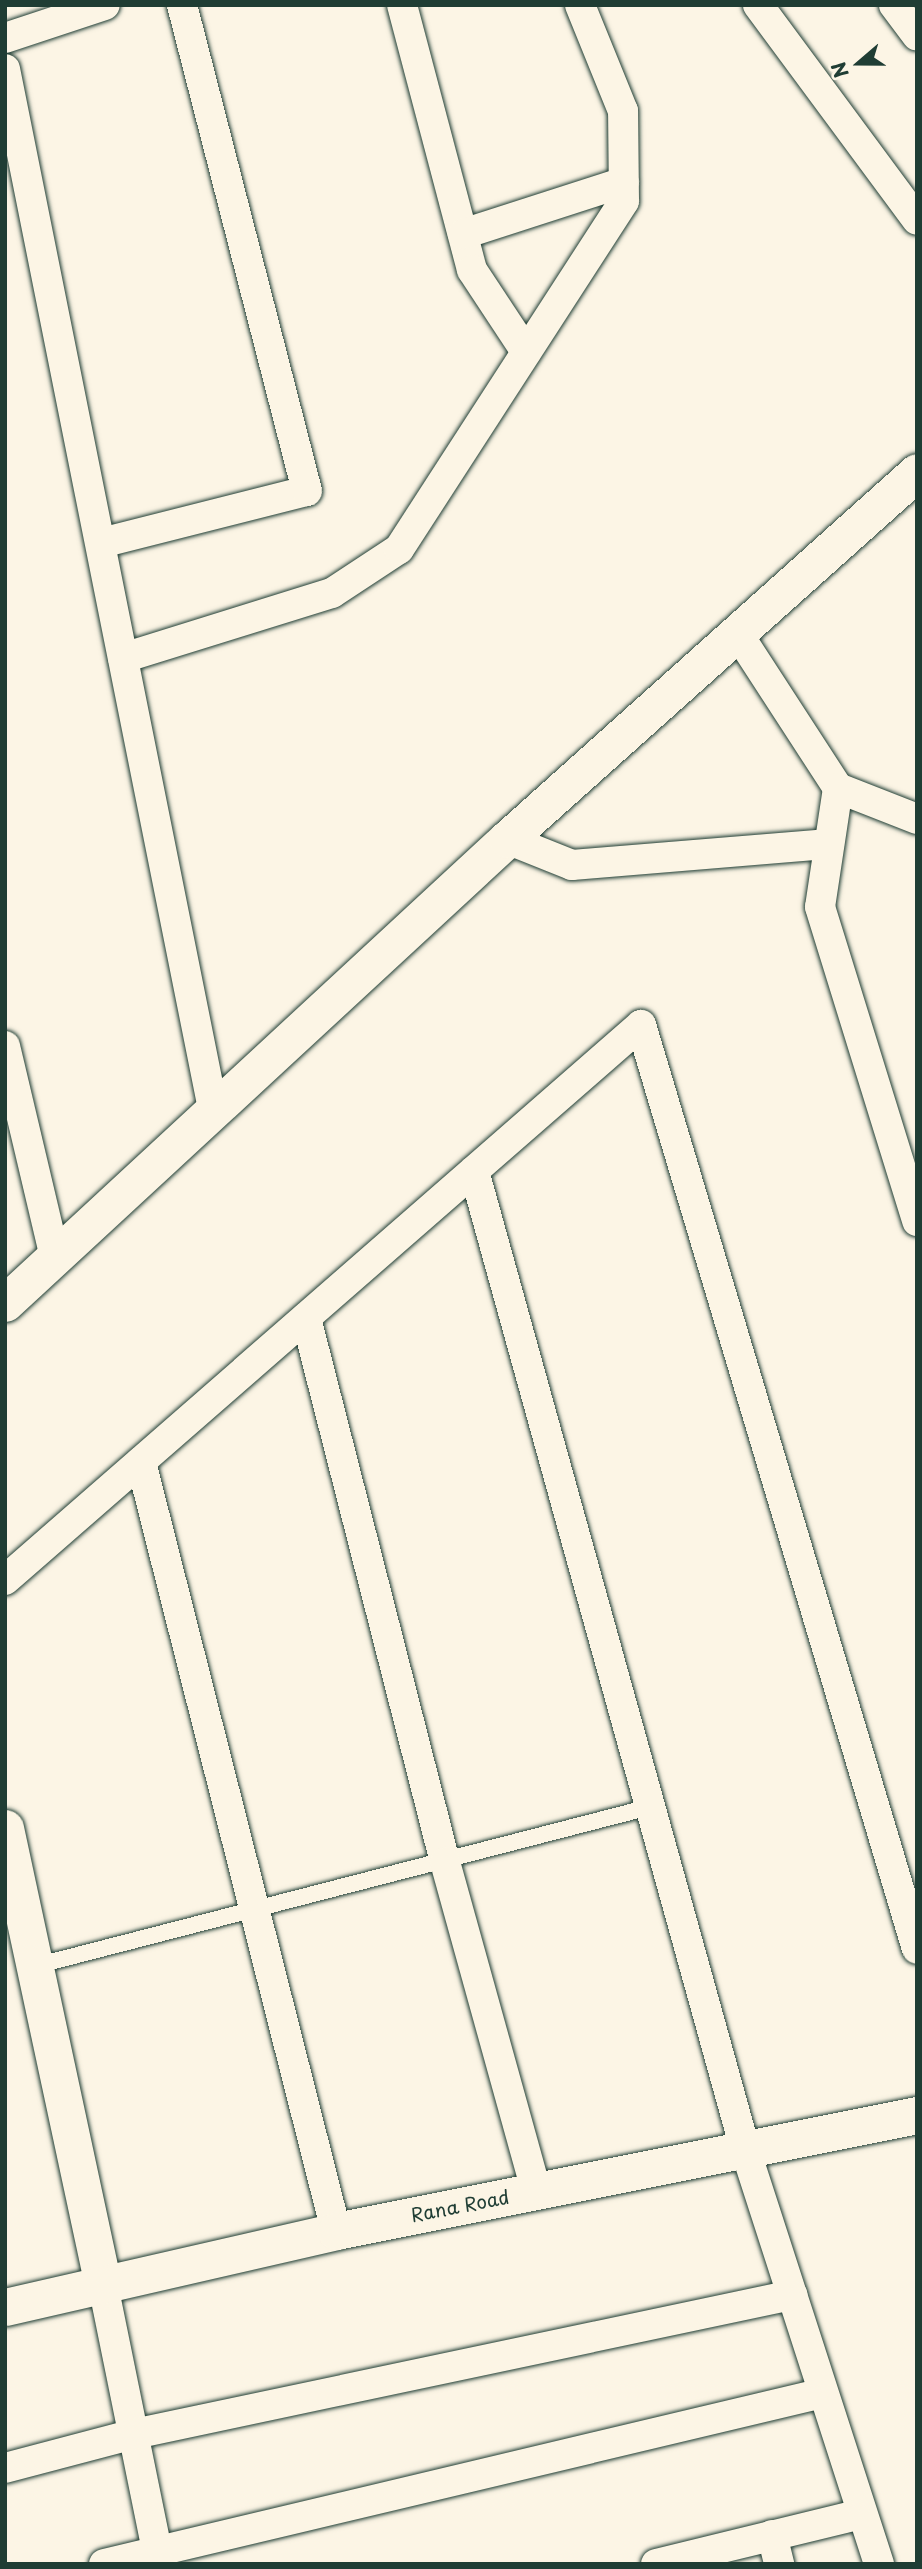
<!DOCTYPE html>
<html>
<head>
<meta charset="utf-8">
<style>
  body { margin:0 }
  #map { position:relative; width:922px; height:2569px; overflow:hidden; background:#fcf5e5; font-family:"Playpen Sans",sans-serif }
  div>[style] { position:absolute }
  .roads { filter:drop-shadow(0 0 2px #1f3d34) drop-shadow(0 0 2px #1f3d34) }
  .service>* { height:16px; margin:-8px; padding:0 8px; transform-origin:8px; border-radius:8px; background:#fcf5e5 }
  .minor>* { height:30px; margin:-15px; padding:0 15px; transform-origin:15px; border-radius:15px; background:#fcf5e5 }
  .tertiary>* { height:37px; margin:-18.5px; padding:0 18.5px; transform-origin:18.5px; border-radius:18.5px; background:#fcf5e5 }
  span { translate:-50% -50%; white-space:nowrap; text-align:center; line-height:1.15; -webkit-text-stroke:5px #fcf5e5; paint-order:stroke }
  .street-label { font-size:19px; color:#1f3d34 }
  .frame { position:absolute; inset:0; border:7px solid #1f3d34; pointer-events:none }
  .north { position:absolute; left:824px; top:28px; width:70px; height:70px; -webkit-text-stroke:5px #fcf5e5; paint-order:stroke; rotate:250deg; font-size:19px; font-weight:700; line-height:28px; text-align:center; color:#1f3d34 }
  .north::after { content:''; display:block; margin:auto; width:24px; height:32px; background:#1f3d34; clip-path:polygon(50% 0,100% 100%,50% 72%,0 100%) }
</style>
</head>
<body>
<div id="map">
  <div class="roads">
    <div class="service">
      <div style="left:35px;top:1966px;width:635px;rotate:-14.5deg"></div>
    </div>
    <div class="minor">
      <div style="left:402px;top:5px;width:274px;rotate:75.2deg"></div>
      <div style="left:472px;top:270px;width:98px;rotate:56.6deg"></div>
      <div style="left:758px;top:5px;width:267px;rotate:53.5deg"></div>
      <div style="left:894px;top:5px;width:38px;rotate:53deg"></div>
      <div style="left:5px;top:38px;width:105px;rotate:-18.3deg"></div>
      <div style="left:5px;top:69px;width:1061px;rotate:78.69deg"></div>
      <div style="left:463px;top:234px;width:169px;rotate:-17.9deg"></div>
      <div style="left:101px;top:543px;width:212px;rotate:-14.2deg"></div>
      <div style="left:307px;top:491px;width:502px;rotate:-104.42deg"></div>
      <div style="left:736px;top:631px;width:187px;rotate:57deg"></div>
      <div style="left:838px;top:788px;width:120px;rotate:98.6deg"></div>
      <div style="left:820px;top:907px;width:329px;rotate:72.8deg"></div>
      <div style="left:123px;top:658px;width:219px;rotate:-17.3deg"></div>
      <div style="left:332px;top:593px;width:80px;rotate:-33.3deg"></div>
      <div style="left:399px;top:549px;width:414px;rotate:-57.1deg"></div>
      <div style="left:624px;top:201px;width:90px;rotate:-90.6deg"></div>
      <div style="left:623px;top:111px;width:114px;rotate:-112.1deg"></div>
      <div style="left:838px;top:788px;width:85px;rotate:21.4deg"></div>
      <div style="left:507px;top:839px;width:70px;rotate:21.8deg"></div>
      <div style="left:572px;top:865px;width:258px;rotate:-4.7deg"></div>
      <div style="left:5px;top:1046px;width:217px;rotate:76.7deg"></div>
      <div style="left:474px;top:1171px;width:1015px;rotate:74.51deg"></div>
      <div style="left:745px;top:2149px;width:436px;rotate:72.1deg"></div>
      <div style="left:306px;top:1318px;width:561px;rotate:75.67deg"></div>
      <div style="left:445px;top:1862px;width:341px;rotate:74.5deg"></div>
      <div style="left:141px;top:1462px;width:793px;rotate:75.77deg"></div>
      <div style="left:5px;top:1580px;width:844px;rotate:-41.11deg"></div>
      <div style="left:641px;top:1025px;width:964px;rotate:73.37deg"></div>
      <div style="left:103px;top:2285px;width:285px;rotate:78.5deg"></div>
      <div style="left:5px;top:2468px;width:133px;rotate:-14.8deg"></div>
      <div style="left:134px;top:2434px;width:673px;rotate:-11.93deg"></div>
      <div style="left:772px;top:2535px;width:30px;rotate:76deg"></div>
      <div style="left:104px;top:2564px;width:739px;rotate:-13.38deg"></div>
      <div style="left:656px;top:2564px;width:211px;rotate:-13.7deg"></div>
    </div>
    <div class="tertiary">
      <div style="left:5px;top:1303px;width:684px;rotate:-42.75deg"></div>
      <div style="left:507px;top:839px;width:550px;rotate:-41.83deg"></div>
      <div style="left:5px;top:1828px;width:467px;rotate:77.9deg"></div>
      <div style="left:5px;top:2307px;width:340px;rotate:-12.9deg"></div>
      <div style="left:336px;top:2231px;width:592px;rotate:-11.29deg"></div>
    </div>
  </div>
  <div class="street-label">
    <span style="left:460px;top:2206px;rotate:-11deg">Rana Road</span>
  </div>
  <div class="frame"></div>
  <div class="north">N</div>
</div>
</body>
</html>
